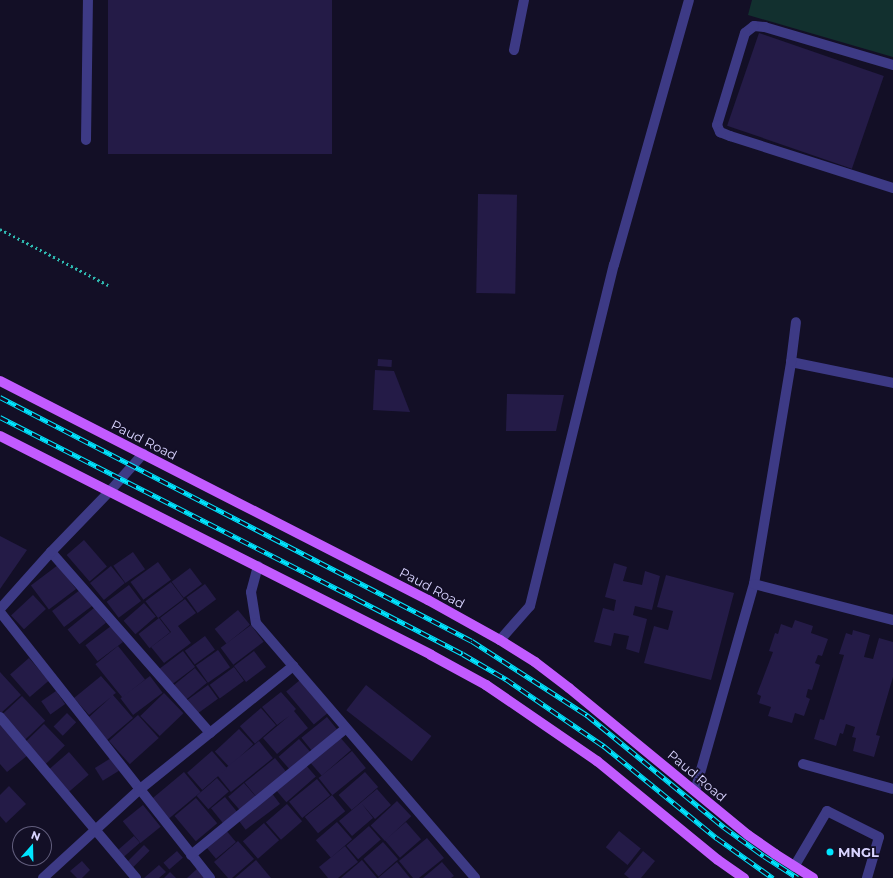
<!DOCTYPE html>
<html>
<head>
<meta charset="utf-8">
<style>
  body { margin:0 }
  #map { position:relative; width:893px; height:878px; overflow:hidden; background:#130f26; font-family:Montserrat,sans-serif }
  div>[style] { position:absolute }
  .green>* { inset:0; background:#12302f }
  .building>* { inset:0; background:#241b47; transform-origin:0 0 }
  .path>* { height:2.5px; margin-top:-1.25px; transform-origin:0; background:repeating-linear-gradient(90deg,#2fb8b0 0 2px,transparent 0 5px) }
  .lane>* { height:10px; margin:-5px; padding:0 5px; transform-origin:5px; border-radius:5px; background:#3d3a85 }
  .street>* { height:10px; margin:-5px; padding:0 5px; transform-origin:5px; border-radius:5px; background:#3d3a85 }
  .primary>* { height:10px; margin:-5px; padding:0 5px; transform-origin:5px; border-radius:5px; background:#c25bff }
  .rail>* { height:4.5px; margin-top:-2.25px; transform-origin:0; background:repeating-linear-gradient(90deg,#130f26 0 9px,#00e5ff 0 18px); box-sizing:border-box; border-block:1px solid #00e5ff }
  .dots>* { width:11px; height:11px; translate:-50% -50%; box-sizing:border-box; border:2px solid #130f26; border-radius:50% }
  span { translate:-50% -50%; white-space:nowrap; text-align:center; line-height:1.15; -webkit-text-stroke:3.5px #130f26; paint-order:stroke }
  .street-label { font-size:13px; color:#d9d4ff }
  .poi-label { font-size:13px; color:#d9d4ff; font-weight:700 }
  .left { translate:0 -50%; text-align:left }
  .north { position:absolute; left:12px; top:826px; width:40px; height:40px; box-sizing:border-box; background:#130f26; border:1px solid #625e7d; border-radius:50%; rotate:20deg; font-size:11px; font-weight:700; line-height:16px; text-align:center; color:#d9d4ff }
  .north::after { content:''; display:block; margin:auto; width:14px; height:18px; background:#00e5ff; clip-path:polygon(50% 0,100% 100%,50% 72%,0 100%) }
</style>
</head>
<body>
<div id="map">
  <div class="green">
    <div style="clip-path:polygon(752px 0,893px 0,893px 57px,748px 15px)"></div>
  </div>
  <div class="building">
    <div style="left:108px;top:0;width:224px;height:154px"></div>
    <div style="left:759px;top:33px;width:132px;height:98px;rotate:19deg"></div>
    <div style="left:478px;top:194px;width:39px;height:99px;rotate:1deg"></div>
    <div style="left:378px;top:359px;width:14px;height:7px;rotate:4deg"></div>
    <div style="clip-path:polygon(375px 370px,394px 371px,410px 412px,373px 410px)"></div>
    <div style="clip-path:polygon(507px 394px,564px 395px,556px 431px,506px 431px)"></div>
    <div style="clip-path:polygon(0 536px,27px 550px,0 589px)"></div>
    <div style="left:84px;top:540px;width:35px;height:23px;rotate:49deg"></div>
    <div style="left:133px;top:552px;width:21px;height:24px;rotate:55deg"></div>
    <div style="left:158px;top:562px;width:22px;height:34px;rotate:54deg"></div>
    <div style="clip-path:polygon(614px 563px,627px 567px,623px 581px,642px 585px,645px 571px,660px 576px,652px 610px,635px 606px,633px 615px,647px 619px,639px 653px,626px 649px,629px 636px,614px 633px,611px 646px,594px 642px,603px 608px,614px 611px,616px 600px,605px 597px)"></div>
    <div style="left:58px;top:565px;width:30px;height:34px;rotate:53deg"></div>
    <div style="left:111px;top:566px;width:22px;height:27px;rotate:51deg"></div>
    <div style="left:190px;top:568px;width:20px;height:23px;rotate:53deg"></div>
    <div style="clip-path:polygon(666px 575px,734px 593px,711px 680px,644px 663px,654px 626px,668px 630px,673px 611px,657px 607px)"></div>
    <div style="left:171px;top:582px;width:21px;height:32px;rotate:53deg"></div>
    <div style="left:205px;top:584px;width:19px;height:23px;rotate:54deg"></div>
    <div style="left:129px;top:585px;width:20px;height:28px;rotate:53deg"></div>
    <div style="left:80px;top:590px;width:20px;height:35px;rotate:53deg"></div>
    <div style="left:33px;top:595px;width:19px;height:30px;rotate:47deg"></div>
    <div style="clip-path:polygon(185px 599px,196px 613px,178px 626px,191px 643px,164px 663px,151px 647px,171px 632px,160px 618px)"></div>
    <div style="left:144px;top:603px;width:18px;height:27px;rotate:49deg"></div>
    <div style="left:94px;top:608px;width:19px;height:34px;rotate:51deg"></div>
    <div style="left:238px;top:610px;width:19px;height:30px;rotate:51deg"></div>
    <div style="left:159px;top:618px;width:18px;height:26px;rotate:52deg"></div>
    <div style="clip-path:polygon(795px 620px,813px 626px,811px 633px,828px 639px,822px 656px,818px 655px,815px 663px,820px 665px,812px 690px,808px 689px,806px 697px,810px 699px,804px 716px,795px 713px,792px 723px,768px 716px,771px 707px,759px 703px,761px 696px,757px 694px,773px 652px,769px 651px,775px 633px,778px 634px,781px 624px,792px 628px)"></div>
    <div style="left:251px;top:625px;width:21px;height:38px;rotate:53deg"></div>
    <div style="left:111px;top:626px;width:20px;height:32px;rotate:53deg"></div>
    <div style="clip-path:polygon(853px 630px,870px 635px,864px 657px,873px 659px,879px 638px,893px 642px,893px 677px,876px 735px,880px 736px,874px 757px,853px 751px,856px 738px,852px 737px,855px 727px,846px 724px,843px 734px,840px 733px,836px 746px,814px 739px,820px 719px,824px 720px,844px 655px,839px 654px,846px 633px,852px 635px)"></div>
    <div style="left:205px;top:636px;width:17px;height:25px;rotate:54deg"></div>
    <div style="left:118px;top:646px;width:43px;height:29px;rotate:51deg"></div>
    <div style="left:218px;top:650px;width:21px;height:27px;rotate:55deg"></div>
    <div style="left:183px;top:651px;width:20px;height:29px;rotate:53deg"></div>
    <div style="left:254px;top:651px;width:20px;height:25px;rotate:53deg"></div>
    <div style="left:29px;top:658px;width:30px;height:25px;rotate:49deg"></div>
    <div style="left:234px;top:667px;width:17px;height:30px;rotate:54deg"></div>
    <div style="left:195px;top:668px;width:19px;height:29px;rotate:51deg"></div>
    <div style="clip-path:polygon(0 672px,21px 695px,1px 713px,0 712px)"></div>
    <div style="clip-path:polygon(101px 676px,116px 693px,113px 695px,133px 718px,107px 740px,88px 718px,111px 697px,89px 715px,74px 698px)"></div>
    <div style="left:150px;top:676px;width:21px;height:37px;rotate:53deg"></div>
    <div style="left:300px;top:680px;width:43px;height:18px;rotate:50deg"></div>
    <div style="left:208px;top:685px;width:17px;height:26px;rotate:54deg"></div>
    <div style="left:366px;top:685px;width:83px;height:32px;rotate:38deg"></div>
    <div style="left:56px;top:691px;width:16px;height:18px;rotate:55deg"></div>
    <div style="clip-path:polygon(281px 692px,296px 709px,294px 711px,308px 728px,277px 754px,263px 738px,289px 716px,277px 725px,262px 707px)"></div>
    <div style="left:164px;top:693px;width:28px;height:33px;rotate:46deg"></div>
    <div style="left:22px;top:696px;width:34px;height:29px;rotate:47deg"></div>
    <div style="left:261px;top:708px;width:23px;height:28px;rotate:49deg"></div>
    <div style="left:67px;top:713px;width:13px;height:19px;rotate:45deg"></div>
    <div style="left:138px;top:715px;width:31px;height:39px;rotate:48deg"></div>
    <div style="left:327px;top:717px;width:19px;height:33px;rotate:51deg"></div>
    <div style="clip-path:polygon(0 723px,28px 755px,7px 772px,0 764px)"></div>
    <div style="left:44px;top:724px;width:30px;height:27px;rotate:46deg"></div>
    <div style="left:239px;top:729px;width:21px;height:33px;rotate:47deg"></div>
    <div style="left:338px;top:735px;width:20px;height:39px;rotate:49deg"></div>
    <div style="left:299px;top:739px;width:20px;height:27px;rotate:49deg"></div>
    <div style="left:259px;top:741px;width:22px;height:54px;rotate:51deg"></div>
    <div style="left:212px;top:751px;width:23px;height:33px;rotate:49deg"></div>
    <div style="left:352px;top:751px;width:22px;height:43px;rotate:51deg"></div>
    <div style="left:69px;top:752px;width:30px;height:30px;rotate:49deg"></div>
    <div style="left:111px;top:758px;width:15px;height:19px;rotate:58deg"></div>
    <div style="left:275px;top:758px;width:21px;height:39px;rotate:51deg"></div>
    <div style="left:304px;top:763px;width:18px;height:39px;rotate:49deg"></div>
    <div style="left:184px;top:772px;width:26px;height:41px;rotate:50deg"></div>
    <div style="left:365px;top:772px;width:20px;height:35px;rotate:49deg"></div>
    <div style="left:217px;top:778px;width:18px;height:27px;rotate:49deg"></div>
    <div style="left:317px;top:779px;width:21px;height:36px;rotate:51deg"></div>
    <div style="left:244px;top:783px;width:20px;height:21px;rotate:49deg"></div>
    <div style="clip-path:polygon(9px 786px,26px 804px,6px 823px,0 816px,0 795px)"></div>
    <div style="clip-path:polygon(377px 789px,391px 805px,375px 819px,362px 804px,373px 818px,352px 836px,339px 821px)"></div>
    <div style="left:271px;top:792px;width:15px;height:43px;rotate:53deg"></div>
    <div style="left:332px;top:795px;width:21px;height:35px;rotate:51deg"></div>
    <div style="left:225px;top:797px;width:21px;height:18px;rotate:51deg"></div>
    <div style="left:196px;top:798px;width:33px;height:28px;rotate:50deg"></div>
    <div style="left:397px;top:801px;width:21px;height:36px;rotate:47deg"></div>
    <div style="left:287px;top:804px;width:23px;height:28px;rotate:49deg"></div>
    <div style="left:143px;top:805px;width:28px;height:26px;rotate:51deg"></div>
    <div style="left:337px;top:822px;width:23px;height:28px;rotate:49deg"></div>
    <div style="left:406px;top:822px;width:23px;height:28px;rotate:49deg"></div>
    <div style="left:264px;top:823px;width:23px;height:28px;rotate:49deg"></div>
    <div style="left:369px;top:826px;width:18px;height:30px;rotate:49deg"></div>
    <div style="left:225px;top:829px;width:17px;height:26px;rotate:50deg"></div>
    <div style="left:619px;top:831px;width:28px;height:21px;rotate:39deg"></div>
    <div style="left:134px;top:836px;width:9px;height:22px;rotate:49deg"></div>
    <div style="clip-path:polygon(427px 838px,444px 858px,419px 878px,413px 878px,399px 861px)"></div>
    <div style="clip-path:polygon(238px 841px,254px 859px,232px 878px,228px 878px,214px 862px)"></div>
    <div style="left:383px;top:842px;width:23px;height:26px;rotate:49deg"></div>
    <div style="left:144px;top:845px;width:8px;height:23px;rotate:45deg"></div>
    <div style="clip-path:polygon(345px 846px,358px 862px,338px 878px,328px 878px,319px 867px)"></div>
    <div style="left:177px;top:851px;width:9px;height:18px;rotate:49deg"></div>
    <div style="clip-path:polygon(643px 851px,655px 861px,641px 878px,629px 878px,624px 874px)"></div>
    <div style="clip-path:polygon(256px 860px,271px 878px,235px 878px)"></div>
    <div style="clip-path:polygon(362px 860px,377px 878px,341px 878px)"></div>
    <div style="clip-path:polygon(82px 861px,90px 870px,82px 878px,77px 878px,70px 871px)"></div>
    <div style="clip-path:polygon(397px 862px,410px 878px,378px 878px)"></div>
    <div style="clip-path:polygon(442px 862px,454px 876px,451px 878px,423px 878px)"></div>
    <div style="clip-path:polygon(159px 865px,166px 872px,159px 878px,144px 878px)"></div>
    <div style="clip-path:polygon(198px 868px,207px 878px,187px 878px)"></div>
    <div style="clip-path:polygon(170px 872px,176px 878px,164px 878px)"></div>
  </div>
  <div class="path">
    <div style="left:0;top:229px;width:122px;rotate:27.4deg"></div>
  </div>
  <div class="lane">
    <div style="left:514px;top:50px;width:51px;rotate:-78.7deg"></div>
    <div style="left:893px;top:65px;width:134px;rotate:-163.5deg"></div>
    <div style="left:765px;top:27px;width:11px;rotate:-175deg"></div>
    <div style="left:754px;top:26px;width:11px;rotate:142deg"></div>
    <div style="left:745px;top:33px;width:96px;rotate:106.9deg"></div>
    <div style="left:717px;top:125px;width:8px;rotate:67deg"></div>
    <div style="left:720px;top:132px;width:11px;rotate:22deg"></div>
    <div style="left:730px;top:136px;width:171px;rotate:17.7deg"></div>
    <div style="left:86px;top:140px;width:140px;rotate:-89.2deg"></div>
    <div style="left:500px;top:640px;width:45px;rotate:-48.6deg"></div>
    <div style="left:530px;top:606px;width:351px;rotate:-76.2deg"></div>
    <div style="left:614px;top:265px;width:275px;rotate:-74.2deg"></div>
    <div style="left:794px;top:867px;width:65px;rotate:-59.5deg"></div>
    <div style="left:827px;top:811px;width:58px;rotate:26.6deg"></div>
    <div style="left:879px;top:837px;width:43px;rotate:106.3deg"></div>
  </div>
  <div class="street">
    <div style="left:791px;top:362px;width:104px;rotate:11.6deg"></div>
    <div style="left:51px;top:552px;width:241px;rotate:48.7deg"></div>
    <div style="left:258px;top:566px;width:27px;rotate:105deg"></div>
    <div style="left:251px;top:592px;width:31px;rotate:81deg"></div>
    <div style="left:256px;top:623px;width:336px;rotate:49.3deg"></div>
    <div style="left:754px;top:584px;width:225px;rotate:-80.5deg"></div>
    <div style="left:791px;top:362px;width:40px;rotate:-82.9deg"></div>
    <div style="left:0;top:609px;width:76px;rotate:-48.2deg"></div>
    <div style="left:51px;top:552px;width:85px;rotate:-46deg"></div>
    <div style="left:110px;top:491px;width:50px;rotate:-48.3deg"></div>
    <div style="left:0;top:612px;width:339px;rotate:51.7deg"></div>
    <div style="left:0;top:717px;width:211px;rotate:49.8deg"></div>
    <div style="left:803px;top:764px;width:93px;rotate:15.5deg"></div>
    <div style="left:695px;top:791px;width:215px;rotate:-74.1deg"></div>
    <div style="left:754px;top:584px;width:144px;rotate:14.5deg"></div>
    <div style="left:191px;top:855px;width:200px;rotate:-39.3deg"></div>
    <div style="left:43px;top:878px;width:130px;rotate:-42.5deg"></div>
    <div style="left:139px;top:790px;width:198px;rotate:-38.8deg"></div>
  </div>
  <div class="primary">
    <div style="left:0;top:381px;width:481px;rotate:27.1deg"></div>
    <div style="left:428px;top:600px;width:82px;rotate:29.1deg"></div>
    <div style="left:500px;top:640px;width:41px;rotate:32.2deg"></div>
    <div style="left:535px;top:662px;width:43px;rotate:37.4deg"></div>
    <div style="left:569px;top:688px;width:232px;rotate:39.4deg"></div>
    <div style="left:748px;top:835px;width:33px;rotate:35deg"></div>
    <div style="left:775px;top:854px;width:45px;rotate:32.3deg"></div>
    <div style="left:0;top:436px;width:483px;rotate:26.9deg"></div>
    <div style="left:431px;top:655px;width:63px;rotate:28.6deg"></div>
    <div style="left:486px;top:685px;width:135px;rotate:34.4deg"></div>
    <div style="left:597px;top:761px;width:156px;rotate:39.3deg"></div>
    <div style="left:718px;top:860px;width:32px;rotate:35deg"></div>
  </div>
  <div class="rail">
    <div style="left:0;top:397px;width:531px;rotate:27.34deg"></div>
    <div style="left:472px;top:641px;width:137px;rotate:32.8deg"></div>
    <div style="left:587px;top:715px;width:177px;rotate:39.3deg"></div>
    <div style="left:724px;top:827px;width:49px;rotate:35.9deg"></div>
    <div style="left:764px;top:856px;width:40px;rotate:32.9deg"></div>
    <div style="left:0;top:417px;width:401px;rotate:27deg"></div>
    <div style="left:357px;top:599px;width:119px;rotate:27.4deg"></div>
    <div style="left:463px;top:654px;width:50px;rotate:30.2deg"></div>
    <div style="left:506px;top:679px;width:119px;rotate:34.4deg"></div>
    <div style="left:604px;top:746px;width:146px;rotate:39.2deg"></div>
    <div style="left:717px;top:838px;width:69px;rotate:35.5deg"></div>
  </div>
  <div class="dots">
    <div style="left:830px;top:852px;background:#00e5ff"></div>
  </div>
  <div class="street-label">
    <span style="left:144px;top:440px;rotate:27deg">Paud Road</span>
    <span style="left:432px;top:588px;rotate:28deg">Paud Road</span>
    <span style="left:697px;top:776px;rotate:40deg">Paud Road</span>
  </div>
  <div class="poi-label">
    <span class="left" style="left:838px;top:852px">MNGL</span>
  </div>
  <div class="north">N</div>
</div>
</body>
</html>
